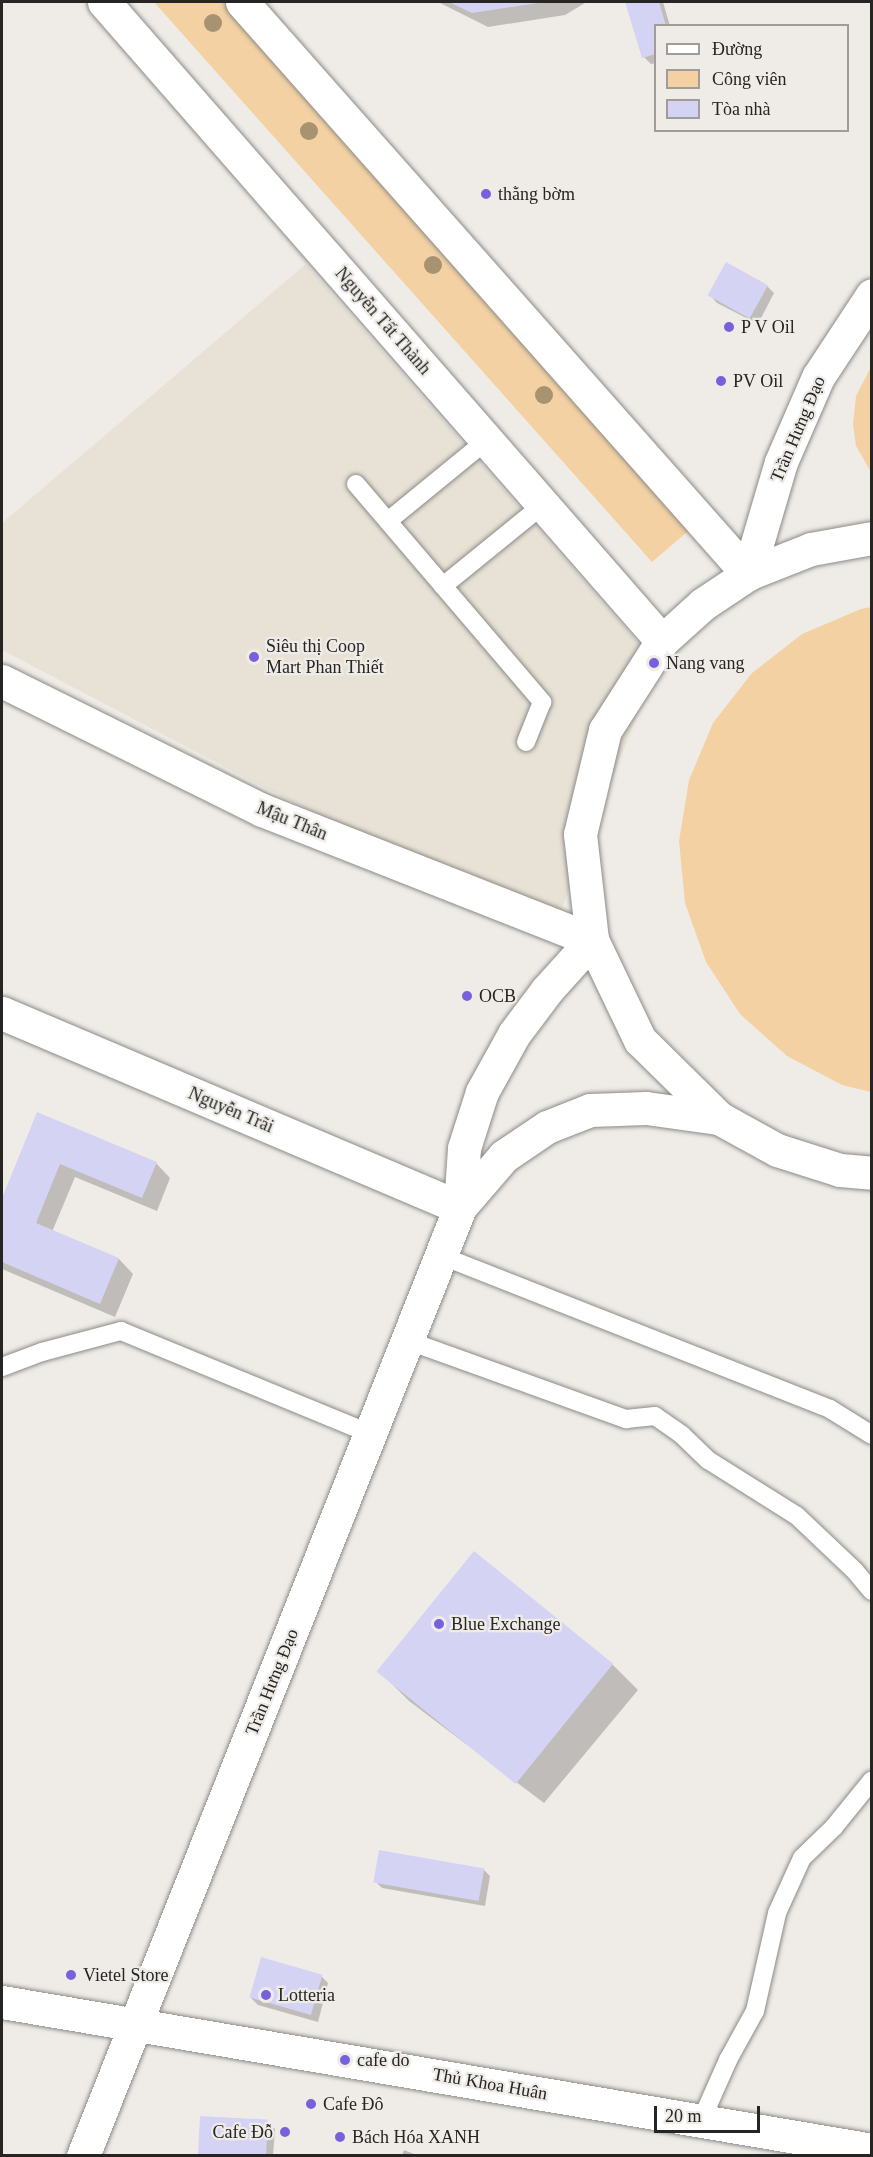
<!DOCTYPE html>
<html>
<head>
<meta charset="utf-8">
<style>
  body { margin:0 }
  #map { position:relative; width:873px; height:2157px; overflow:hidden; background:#efece8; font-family:Georgia,serif }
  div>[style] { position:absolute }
  .built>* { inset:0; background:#e8e1d6 }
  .green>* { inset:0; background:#f3d1a3 }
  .shadow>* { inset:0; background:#0003 }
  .building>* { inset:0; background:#d5d3f4; transform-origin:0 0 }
  .roads { filter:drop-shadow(0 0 2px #8d8b87) drop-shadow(0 0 2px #8d8b87) }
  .lane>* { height:18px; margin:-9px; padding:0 9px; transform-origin:9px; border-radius:9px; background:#fff }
  .street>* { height:33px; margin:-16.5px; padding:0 16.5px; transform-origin:16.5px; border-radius:16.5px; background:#fff }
  .secondary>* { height:33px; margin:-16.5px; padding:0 16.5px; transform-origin:16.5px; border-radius:16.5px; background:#fff }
  .primary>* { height:33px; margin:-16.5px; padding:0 16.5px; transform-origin:16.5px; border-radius:16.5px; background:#fff }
  .trees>* { width:18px; height:18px; margin:-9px; border-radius:50%; background:#a79370 }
  .dots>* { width:16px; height:16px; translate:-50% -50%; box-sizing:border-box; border:3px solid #efece8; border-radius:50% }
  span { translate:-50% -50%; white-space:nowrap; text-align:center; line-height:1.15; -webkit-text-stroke:4.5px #efece8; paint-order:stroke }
  .poi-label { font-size:18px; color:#262523 }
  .left { translate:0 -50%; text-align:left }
  .right { translate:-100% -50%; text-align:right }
  .street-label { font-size:18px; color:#262523 }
  .frame { position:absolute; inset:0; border:3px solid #262523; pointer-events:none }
  .legend { position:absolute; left:654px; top:24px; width:195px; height:108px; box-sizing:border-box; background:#efece8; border:2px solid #9f9c99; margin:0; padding:8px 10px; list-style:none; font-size:18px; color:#262523 }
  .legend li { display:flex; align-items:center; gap:12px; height:30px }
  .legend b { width:30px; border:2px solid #9f9c99 }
  .scale { position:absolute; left:654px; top:2106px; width:106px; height:27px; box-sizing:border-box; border:3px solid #262523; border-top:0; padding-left:8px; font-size:18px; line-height:21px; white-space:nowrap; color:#262523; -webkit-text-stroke:4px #efece8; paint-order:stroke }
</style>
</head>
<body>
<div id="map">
  <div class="built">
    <div style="clip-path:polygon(306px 264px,657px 664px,553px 931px,259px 785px,2px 650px,2px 523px)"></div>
  </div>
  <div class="green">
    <div style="clip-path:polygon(154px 2px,237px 2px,693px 527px,652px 562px)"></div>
    <div style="clip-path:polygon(871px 367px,872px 472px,871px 472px,856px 446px,853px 424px,856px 396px)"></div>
    <div style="clip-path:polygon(871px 607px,872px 607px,871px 1092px,842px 1085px,787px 1056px,740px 1014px,706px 962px,685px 903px,679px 841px,689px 780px,713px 723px,752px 673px,802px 634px,861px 609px)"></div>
  </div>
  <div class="shadow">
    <div style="clip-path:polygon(438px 2px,584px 2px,585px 3px,565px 15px,488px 27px)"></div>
    <div style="clip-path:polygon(627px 2px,663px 2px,670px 26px,656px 26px,656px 63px,651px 64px,644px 57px)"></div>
    <div style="clip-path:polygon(767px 286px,774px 293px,758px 324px,717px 303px,710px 295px)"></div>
    <div style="clip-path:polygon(38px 1114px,156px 1163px,170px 1178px,157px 1211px,75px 1177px,52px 1232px,119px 1259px,133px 1274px,115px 1317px,2px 1269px,2px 1202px)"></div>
    <div style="clip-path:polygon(612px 1664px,638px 1690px,544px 1803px,409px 1701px,383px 1675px)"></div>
    <div style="clip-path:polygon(483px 1869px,490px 1876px,485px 1906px,382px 1888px,375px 1881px)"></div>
    <div style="clip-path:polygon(321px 1976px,328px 1983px,318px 2022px,258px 2005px,251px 1998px)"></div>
    <div style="clip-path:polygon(267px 2122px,275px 2129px,273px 2156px,199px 2154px)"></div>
    <div style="clip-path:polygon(404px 2150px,419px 2156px,402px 2156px)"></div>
  </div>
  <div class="building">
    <div style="clip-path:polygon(449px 2px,537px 2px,538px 3px,472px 13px)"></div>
    <div style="clip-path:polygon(625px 2px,659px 2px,666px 26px,656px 26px,656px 54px,642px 58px)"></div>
    <div style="left:726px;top:262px;width:48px;height:38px;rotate:29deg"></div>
    <div style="clip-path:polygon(37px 1112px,157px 1162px,142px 1198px,60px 1164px,36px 1223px,119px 1258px,100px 1304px,2px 1262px,2px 1198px)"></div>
    <div style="left:474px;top:1551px;width:179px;height:155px;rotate:39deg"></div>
    <div style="left:379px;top:1850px;width:107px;height:33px;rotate:10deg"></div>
    <div style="left:261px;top:1957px;width:64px;height:42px;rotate:16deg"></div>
    <div style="left:200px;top:2116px;width:68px;height:39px;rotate:3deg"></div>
  </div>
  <div class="roads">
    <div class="lane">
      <div style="left:356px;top:484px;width:287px;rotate:49.5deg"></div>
      <div style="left:542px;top:702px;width:43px;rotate:111.8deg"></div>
      <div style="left:388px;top:521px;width:128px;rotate:-39.3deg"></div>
      <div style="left:443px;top:586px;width:130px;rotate:-39.1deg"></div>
      <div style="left:442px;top:1256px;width:417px;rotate:21.5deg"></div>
      <div style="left:830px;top:1409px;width:49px;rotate:31.8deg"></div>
      <div style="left:409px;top:1341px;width:231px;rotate:19.8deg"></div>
      <div style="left:626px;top:1419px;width:29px;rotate:-6deg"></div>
      <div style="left:655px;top:1416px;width:33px;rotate:35deg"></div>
      <div style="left:682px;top:1435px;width:36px;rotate:44deg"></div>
      <div style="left:708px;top:1460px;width:105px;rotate:32.2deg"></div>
      <div style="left:797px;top:1516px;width:80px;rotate:43.5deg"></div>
      <div style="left:855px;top:1571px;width:26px;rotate:50deg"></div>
      <div style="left:2px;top:1367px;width:43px;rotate:-20.6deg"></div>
      <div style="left:42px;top:1352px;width:82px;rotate:-14.9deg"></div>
      <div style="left:121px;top:1331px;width:270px;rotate:22.4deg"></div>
      <div style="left:701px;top:2121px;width:67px;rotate:-66.1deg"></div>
      <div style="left:728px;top:2060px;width:56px;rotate:-61.1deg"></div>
      <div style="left:755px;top:2011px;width:100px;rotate:-77.3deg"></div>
      <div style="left:777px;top:1913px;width:60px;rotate:-65.6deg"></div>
      <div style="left:802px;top:1858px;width:45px;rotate:-44.1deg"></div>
      <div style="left:834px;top:1827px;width:60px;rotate:-51deg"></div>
    </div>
    <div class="street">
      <div style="left:2px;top:681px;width:290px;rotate:26.4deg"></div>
      <div style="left:262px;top:810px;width:355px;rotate:21.5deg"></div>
      <div style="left:2px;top:1013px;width:497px;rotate:23deg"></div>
    </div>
    <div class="secondary">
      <div style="left:104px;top:2px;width:848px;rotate:48.87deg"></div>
      <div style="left:242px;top:2px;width:764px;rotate:48.5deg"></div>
      <div style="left:2px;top:2002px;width:882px;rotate:9.65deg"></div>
    </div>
    <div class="primary">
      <div style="left:872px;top:538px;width:62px;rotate:169.8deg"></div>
      <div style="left:811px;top:549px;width:68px;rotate:158.4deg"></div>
      <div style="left:748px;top:574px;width:54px;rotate:146.3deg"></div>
      <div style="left:703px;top:604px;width:55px;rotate:137.9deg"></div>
      <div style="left:662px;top:641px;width:106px;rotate:122.6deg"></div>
      <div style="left:605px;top:730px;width:107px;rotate:103.5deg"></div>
      <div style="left:580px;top:834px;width:107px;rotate:83.5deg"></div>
      <div style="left:592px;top:940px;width:111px;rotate:64.4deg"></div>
      <div style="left:640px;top:1040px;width:111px;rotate:44.6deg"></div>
      <div style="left:719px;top:1118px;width:66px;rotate:28.9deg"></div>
      <div style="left:777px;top:1150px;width:66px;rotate:17.6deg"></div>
      <div style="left:840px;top:1170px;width:32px;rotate:5deg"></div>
      <div style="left:748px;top:574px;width:117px;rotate:-73.6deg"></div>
      <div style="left:781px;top:462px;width:93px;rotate:-66.5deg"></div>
      <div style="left:818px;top:377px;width:98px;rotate:-56.6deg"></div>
      <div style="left:460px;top:1207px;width:67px;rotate:-49.2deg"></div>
      <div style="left:504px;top:1156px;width:52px;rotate:-34deg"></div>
      <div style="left:547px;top:1127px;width:46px;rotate:-21.6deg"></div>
      <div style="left:590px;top:1110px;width:56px;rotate:-2deg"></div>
      <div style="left:646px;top:1108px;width:74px;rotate:7.8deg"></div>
      <div style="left:83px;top:2156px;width:1021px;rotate:-68.33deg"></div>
      <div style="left:460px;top:1207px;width:59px;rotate:-86.1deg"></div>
      <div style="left:464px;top:1148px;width:59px;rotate:-72.2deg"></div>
      <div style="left:482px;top:1092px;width:66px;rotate:-61.1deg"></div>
      <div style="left:514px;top:1034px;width:55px;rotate:-53.1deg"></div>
      <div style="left:547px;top:990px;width:67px;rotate:-48deg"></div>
    </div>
  </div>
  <div class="trees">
    <div style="left:213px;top:23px"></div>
    <div style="left:309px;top:131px"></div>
    <div style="left:433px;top:265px"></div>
    <div style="left:544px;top:395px"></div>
  </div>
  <div class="dots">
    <div style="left:486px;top:194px;background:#7761db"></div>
    <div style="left:729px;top:327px;background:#7761db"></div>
    <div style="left:721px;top:381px;background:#7761db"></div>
    <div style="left:254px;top:657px;background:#7761db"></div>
    <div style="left:654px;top:663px;background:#7761db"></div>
    <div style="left:467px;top:996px;background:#7761db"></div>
    <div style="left:439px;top:1624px;background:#7761db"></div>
    <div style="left:71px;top:1975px;background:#7761db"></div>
    <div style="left:266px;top:1995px;background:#7761db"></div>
    <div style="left:345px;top:2060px;background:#7761db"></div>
    <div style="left:311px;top:2104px;background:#7761db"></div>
    <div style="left:285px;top:2132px;background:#7761db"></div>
    <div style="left:340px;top:2137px;background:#7761db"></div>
  </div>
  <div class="poi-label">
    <span class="left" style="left:498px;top:194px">thằng bờm</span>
    <span class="left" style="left:741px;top:327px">P V Oil</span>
    <span class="left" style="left:733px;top:381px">PV Oil</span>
    <span class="left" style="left:266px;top:657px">Siêu thị Coop<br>Mart Phan Thiết</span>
    <span class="left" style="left:666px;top:663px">Nang vang</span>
    <span class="left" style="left:479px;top:996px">OCB</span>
    <span class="left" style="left:451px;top:1624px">Blue Exchange</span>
    <span class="left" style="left:83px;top:1975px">Vietel Store</span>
    <span class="left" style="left:278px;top:1995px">Lotteria</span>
    <span class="left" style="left:357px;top:2060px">cafe do</span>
    <span class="left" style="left:323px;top:2104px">Cafe Đô</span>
    <span class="right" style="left:273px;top:2132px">Cafe Đỗ</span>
    <span class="left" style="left:352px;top:2137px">Bách Hóa XANH</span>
  </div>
  <div class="street-label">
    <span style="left:383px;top:321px;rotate:49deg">Nguyễn Tất Thành</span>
    <span style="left:798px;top:429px;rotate:-67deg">Trần Hưng Đạo</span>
    <span style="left:292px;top:821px;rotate:22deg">Mậu Thân</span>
    <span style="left:231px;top:1110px;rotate:23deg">Nguyễn Trãi</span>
    <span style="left:272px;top:1682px;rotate:-68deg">Trần Hưng Đạo</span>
    <span style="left:490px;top:2084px;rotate:10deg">Thủ Khoa Huân</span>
  </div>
  <div class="frame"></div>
  <ul class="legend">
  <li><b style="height:8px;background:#fff"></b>Đường</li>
  <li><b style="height:16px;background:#f3d1a3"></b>Công viên</li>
  <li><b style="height:16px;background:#d5d3f4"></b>Tòa nhà</li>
  </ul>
  <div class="scale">20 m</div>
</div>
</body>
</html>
